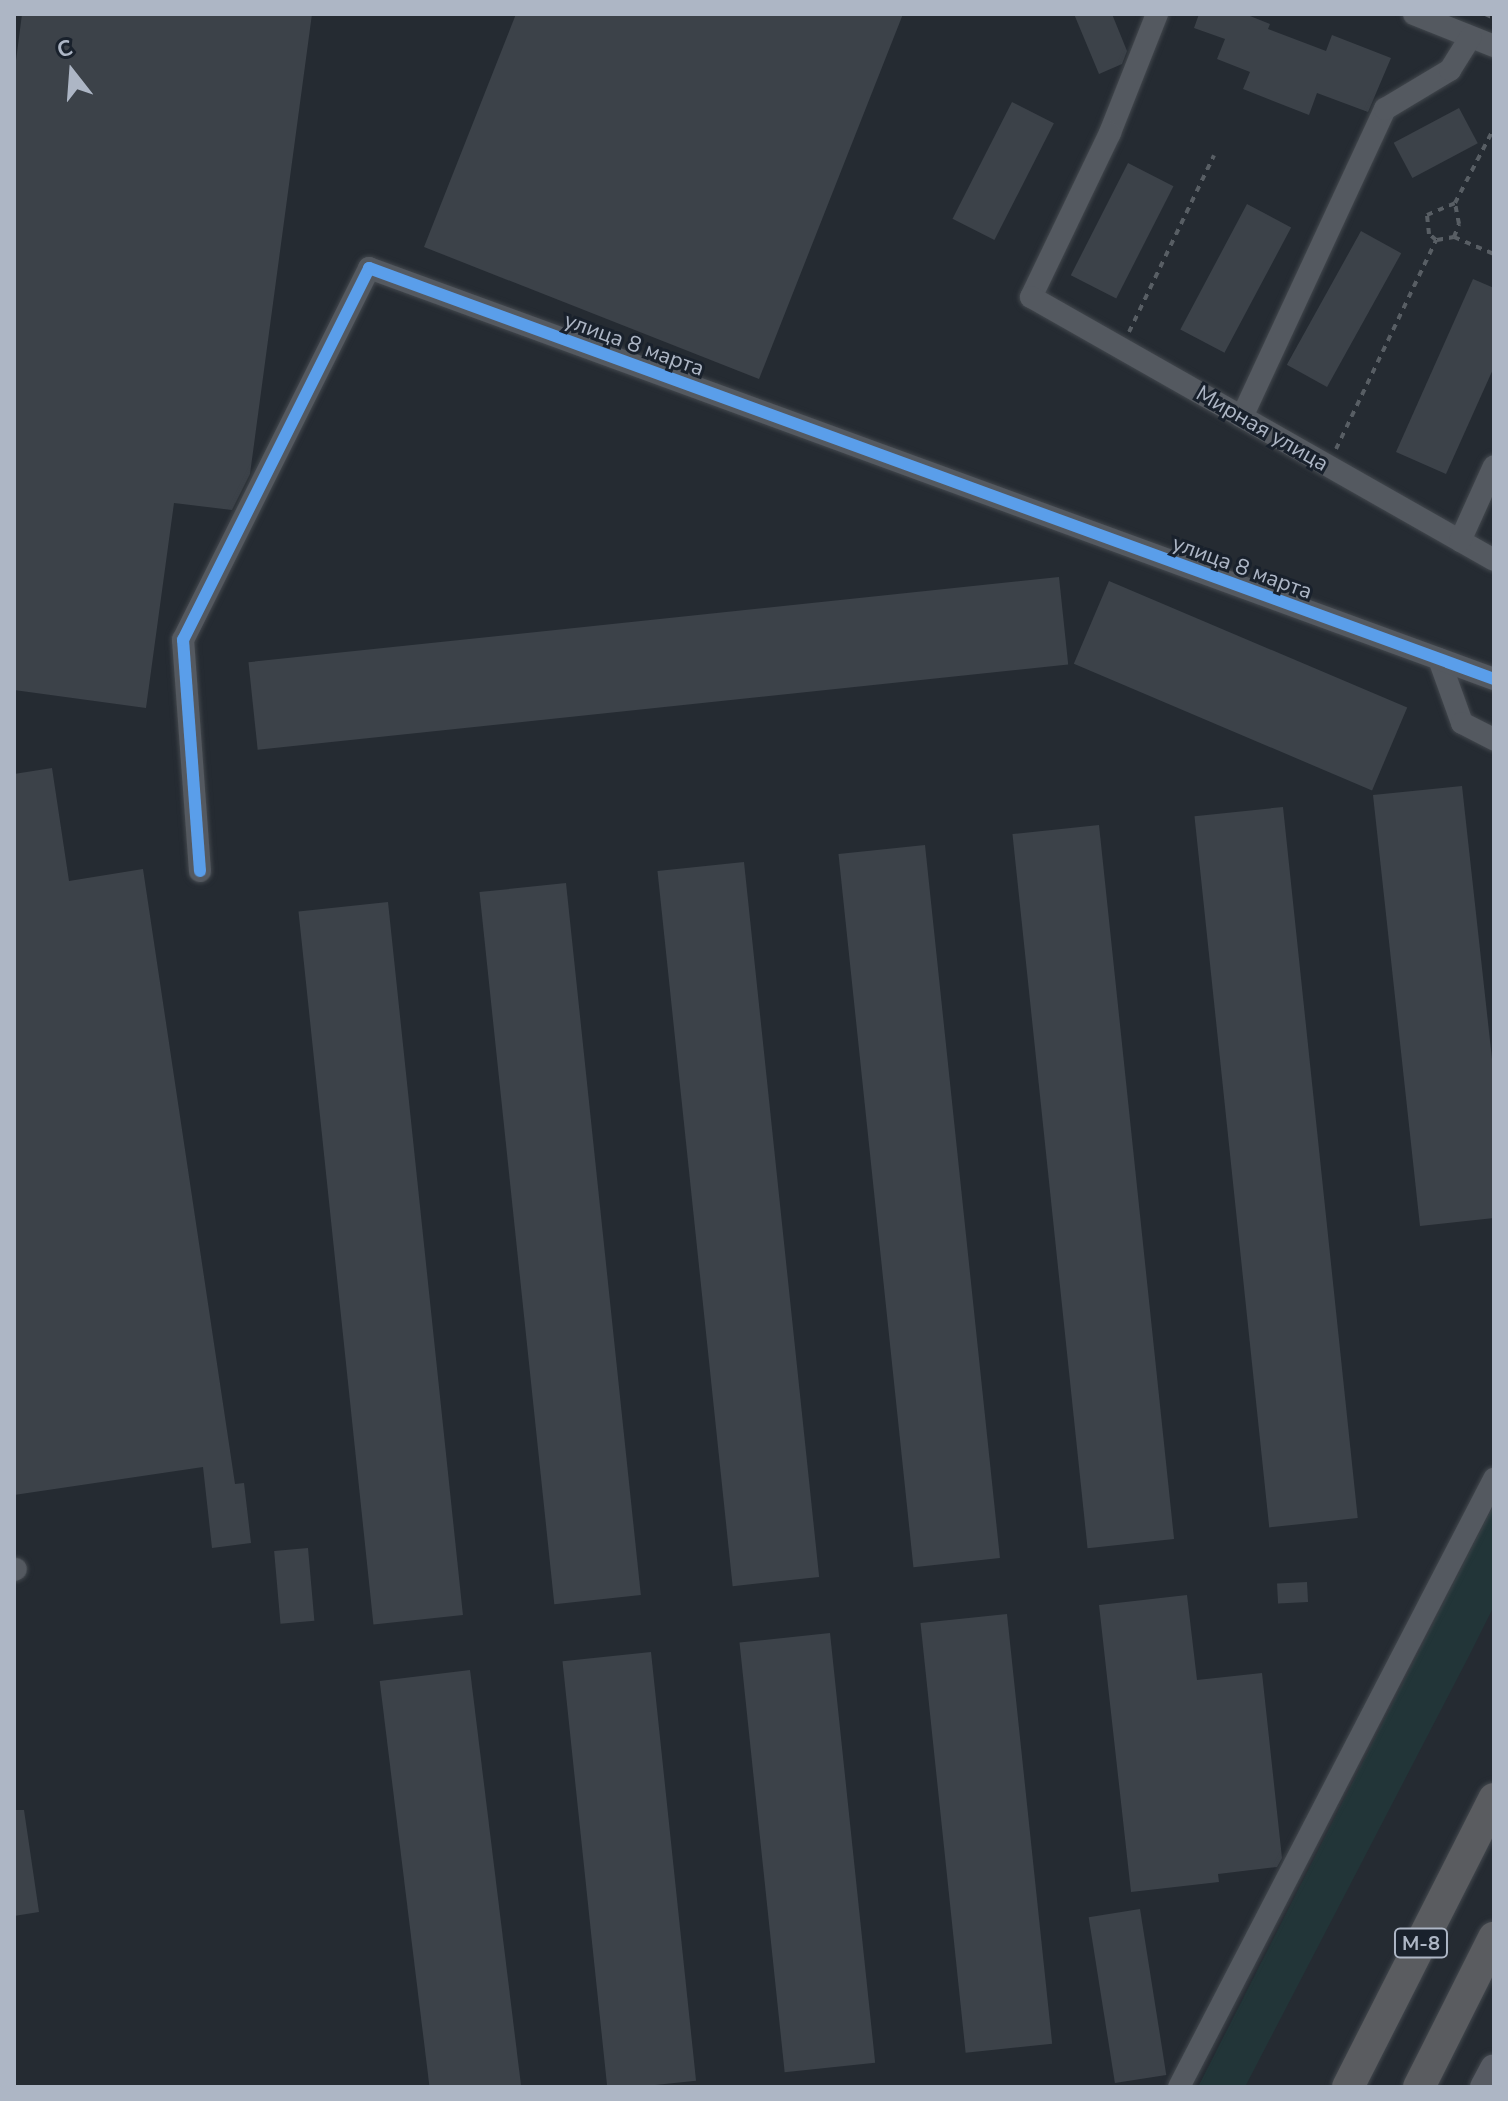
<!DOCTYPE html>
<html>
<head>
<meta charset="utf-8">
<style>
  body { margin:0 }
  #map { position:relative; width:1508px; height:2101px; overflow:hidden; background:#252b32; font-family:"Nunito Sans",sans-serif }
  div>[style] { position:absolute }
  .green>* { inset:0; background:#223538 }
  .building>* { inset:0; background:#3c4249; transform-origin:0 0 }
  .path>* { height:4px; margin-top:-2px; transform-origin:0; background:repeating-linear-gradient(90deg,#585e64 0 6px,transparent 0 12px) }
  .roads { filter:drop-shadow(0 0 2px #42474d) drop-shadow(0 0 2px #42474d) }
  .minor>* { height:22px; margin:-11px; padding:0 11px; transform-origin:11px; border-radius:11px; background:#545960 }
  .major>* { height:28px; margin:-14px; padding:0 14px; transform-origin:14px; border-radius:14px; background:#575b63 }
  .highway>* { height:32px; margin:-16px; padding:0 16px; transform-origin:16px; border-radius:16px; background:#5a5c60 }
  .cycleway>* { height:12px; margin:-6px; padding:0 6px; transform-origin:6px; border-radius:6px; background:#5a9eea }
  span { translate:-50% -50%; white-space:nowrap; text-align:center; line-height:1.15; -webkit-text-stroke:6px #19212c; paint-order:stroke }
  .shield-label span { padding:2px 6px; background:#19212c; border:2px solid; border-radius:6px; -webkit-text-stroke-width:0 }
  .shield-label { font-size:20px; color:#adb6c5; font-weight:700 }
  .street-label { font-size:22px; color:#adb6c5 }
  .frame { position:absolute; inset:0; border:16px solid #adb6c5; pointer-events:none }
  .north { position:absolute; left:32px; top:32px; width:80px; height:80px; -webkit-text-stroke:6px #19212c; paint-order:stroke; rotate:343deg; font-size:22px; font-weight:700; line-height:32px; text-align:center; color:#adb6c5 }
  .north::after { content:''; display:block; margin:auto; width:28px; height:36px; background:#adb6c5; clip-path:polygon(50% 0,100% 100%,50% 72%,0 100%) }
</style>
</head>
<body>
<div id="map">
  <div class="green">
    <div style="clip-path:polygon(1494px 1504px,1494px 1606px,1469px 1656px,1245px 2087px,1198px 2087px)"></div>
  </div>
  <div class="building">
    <div style="clip-path:polygon(22px 14px,312px 14px,250px 474px,232px 510px,174px 503px,146px 708px,14px 690px,14px 76px)"></div>
    <div style="clip-path:polygon(516px 14px,903px 14px,759px 379px,424px 247px)"></div>
    <div style="clip-path:polygon(1074px 14px,1112px 14px,1127px 51px,1122px 64px,1099px 74px)"></div>
    <div style="clip-path:polygon(1199px 14px,1245px 14px,1270px 24px,1268px 29px,1326px 51px,1332px 35px,1391px 58px,1368px 112px,1317px 93px,1309px 115px,1243px 89px,1250px 72px,1217px 59px,1225px 39px,1194px 28px)"></div>
    <div style="left:1012px;top:102px;width:47px;height:131px;rotate:27deg"></div>
    <div style="left:1459px;top:108px;width:40px;height:74px;rotate:62deg"></div>
    <div style="left:1128px;top:163px;width:51px;height:126px;rotate:27deg"></div>
    <div style="left:1247px;top:204px;width:50px;height:142px;rotate:28deg"></div>
    <div style="left:1361px;top:231px;width:46px;height:153px;rotate:29deg"></div>
    <div style="clip-path:polygon(1473px 279px,1494px 288px,1494px 367px,1446px 474px,1396px 452px)"></div>
    <div style="left:1059px;top:577px;width:88px;height:815px;rotate:84deg"></div>
    <div style="left:1109px;top:581px;width:324px;height:90px;rotate:23deg"></div>
    <div style="clip-path:polygon(52px 768px,69px 881px,143px 869px,235px 1484px,244px 1483px,251px 1543px,212px 1548px,203px 1467px,14px 1495px,14px 774px)"></div>
    <div style="clip-path:polygon(1462px 786px,1494px 1077px,1494px 1218px,1420px 1226px,1373px 795px)"></div>
    <div style="left:1283px;top:807px;width:715px;height:89px;rotate:84deg"></div>
    <div style="left:1099px;top:825px;width:718px;height:87px;rotate:84deg"></div>
    <div style="left:925px;top:845px;width:717px;height:87px;rotate:84deg"></div>
    <div style="left:744px;top:862px;width:719px;height:87px;rotate:84deg"></div>
    <div style="left:566px;top:883px;width:716px;height:87px;rotate:84deg"></div>
    <div style="left:388px;top:902px;width:717px;height:90px;rotate:84deg"></div>
    <div style="left:308px;top:1548px;width:73px;height:34px;rotate:85deg"></div>
    <div style="left:1307px;top:1582px;width:20px;height:30px;rotate:87deg"></div>
    <div style="clip-path:polygon(1187px 1595px,1197px 1680px,1262px 1673px,1282px 1858px,1277px 1867px,1218px 1874px,1219px 1882px,1131px 1892px,1099px 1605px)"></div>
    <div style="left:1007px;top:1614px;width:432px;height:87px;rotate:84deg"></div>
    <div style="left:830px;top:1633px;width:432px;height:91px;rotate:84deg"></div>
    <div style="left:651px;top:1652px;width:431px;height:89px;rotate:84deg"></div>
    <div style="left:470px;top:1670px;width:420px;height:91px;rotate:83deg"></div>
    <div style="clip-path:polygon(14px 1810px,24px 1810px,39px 1912px,14px 1916px)"></div>
    <div style="left:1140px;top:1909px;width:168px;height:52px;rotate:81deg"></div>
  </div>
  <div class="path">
    <div style="left:1485px;top:14px;width:10px;rotate:24deg"></div>
    <div style="left:1454px;top:237px;width:43px;rotate:23deg"></div>
    <div style="left:1437px;top:240px;width:17px;rotate:-10deg"></div>
    <div style="left:1454px;top:237px;width:14px;rotate:-69deg"></div>
    <div style="left:1459px;top:224px;width:21px;rotate:-101deg"></div>
    <div style="left:1129px;top:332px;width:196px;rotate:-64.3deg"></div>
    <div style="left:1336px;top:449px;width:232px;rotate:-64.4deg"></div>
    <div style="left:1436px;top:240px;width:9px;rotate:-139deg"></div>
    <div style="left:1429px;top:234px;width:19px;rotate:-96deg"></div>
    <div style="left:1427px;top:215px;width:30px;rotate:-23deg"></div>
    <div style="left:1455px;top:203px;width:85px;rotate:-62.5deg"></div>
  </div>
  <div class="roads">
    <div class="minor">
      <div style="left:1157px;top:14px;width:128px;rotate:111.6deg"></div>
      <div style="left:1110px;top:133px;width:182px;rotate:115.7deg"></div>
      <div style="left:1031px;top:297px;width:532px;rotate:29.6deg"></div>
      <div style="left:1414px;top:14px;width:86px;rotate:21.8deg"></div>
      <div style="left:1242px;top:417px;width:340px;rotate:-65.1deg"></div>
      <div style="left:1385px;top:109px;width:76px;rotate:-31deg"></div>
      <div style="left:1450px;top:70px;width:39px;rotate:-58deg"></div>
      <div style="left:1460px;top:541px;width:82px;rotate:-65.6deg"></div>
      <div style="left:1439px;top:659px;width:68px;rotate:70.2deg"></div>
      <div style="left:1462px;top:723px;width:36px;rotate:27deg"></div>
      <div style="left:200px;top:871px;width:232px;rotate:-94.2deg"></div>
      <div style="left:183px;top:640px;width:416px;rotate:-63.4deg"></div>
      <div style="left:369px;top:268px;width:1198px;rotate:20.07deg"></div>
      <div style="left:14px;top:1570px;width:2px;rotate:-27deg"></div>
      <div style="left:1179px;top:2087px;width:685px;rotate:-62.61deg"></div>
    </div>
    <div class="major">
      <div style="left:1484px;top:2087px;width:21px;rotate:-62deg"></div>
    </div>
    <div class="highway">
      <div style="left:1348px;top:2087px;width:323px;rotate:-63.1deg"></div>
      <div style="left:1419px;top:2087px;width:167px;rotate:-63.3deg"></div>
    </div>
  </div>
  <div class="cycleway">
    <div style="left:200px;top:871px;width:232px;rotate:-94.2deg"></div>
    <div style="left:183px;top:640px;width:416px;rotate:-63.4deg"></div>
    <div style="left:369px;top:268px;width:1198px;rotate:20.07deg"></div>
  </div>
  <div class="shield-label">
    <span style="left:1421px;top:1943px">М-8</span>
  </div>
  <div class="street-label">
    <span style="left:634px;top:345px;rotate:20deg">улица 8 марта</span>
    <span style="left:1262px;top:429px;rotate:30deg">Мирная улица</span>
    <span style="left:1242px;top:568px;rotate:20deg">улица 8 марта</span>
  </div>
  <div class="frame"></div>
  <div class="north">С</div>
</div>
</body>
</html>
